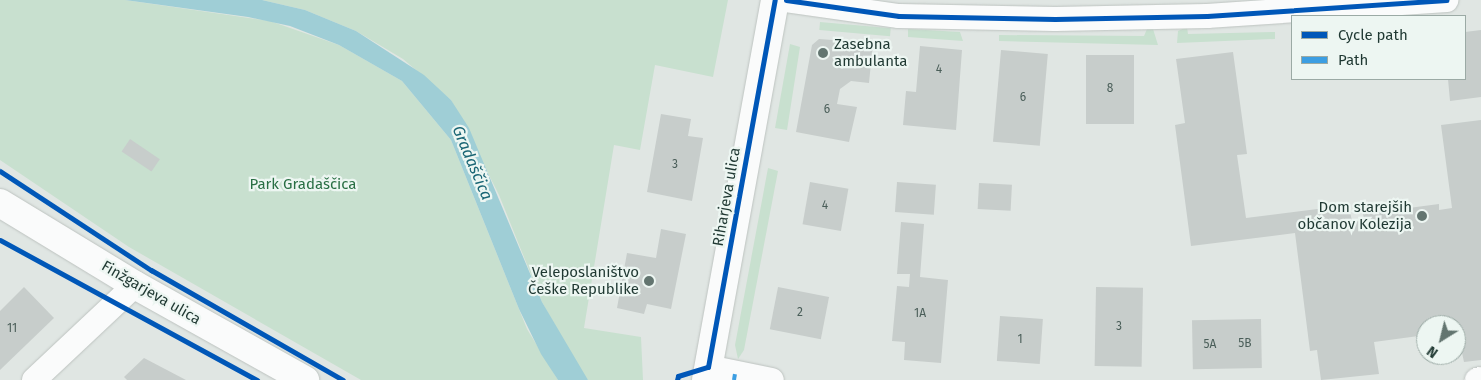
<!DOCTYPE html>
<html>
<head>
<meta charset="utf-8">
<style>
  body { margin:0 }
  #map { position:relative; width:1481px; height:380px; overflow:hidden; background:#e0e6e3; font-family:"Fira Sans",sans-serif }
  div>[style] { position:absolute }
  .green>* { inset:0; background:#c8e0cf; transform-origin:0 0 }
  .water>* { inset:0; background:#9fced6 }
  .building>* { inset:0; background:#c7cdcb; transform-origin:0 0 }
  .roads { filter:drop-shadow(0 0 1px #bdc3c0) drop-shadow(0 0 1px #bdc3c0) }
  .minor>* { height:24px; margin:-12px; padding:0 12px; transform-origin:12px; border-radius:12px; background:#fafbfb }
  .tertiary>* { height:28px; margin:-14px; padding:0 14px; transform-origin:14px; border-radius:14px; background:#fafbfb }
  .quiet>* { height:4px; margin-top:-2px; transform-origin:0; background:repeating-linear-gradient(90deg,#3c9ee2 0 8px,transparent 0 12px) }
  .cycleway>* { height:5px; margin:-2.5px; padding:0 2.5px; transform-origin:2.5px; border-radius:2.5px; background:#0057b8 }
  .dots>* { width:14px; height:14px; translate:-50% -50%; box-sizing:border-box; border:2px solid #edf6f2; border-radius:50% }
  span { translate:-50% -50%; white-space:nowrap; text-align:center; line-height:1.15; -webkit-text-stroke:4.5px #edf6f2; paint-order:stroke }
  .number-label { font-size:12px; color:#4a5e59 }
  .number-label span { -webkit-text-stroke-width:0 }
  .poi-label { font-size:15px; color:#1f3832 }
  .left { translate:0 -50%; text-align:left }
  .right { translate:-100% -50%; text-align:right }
  .park-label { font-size:15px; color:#296f44 }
  .street-label { font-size:15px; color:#1f3832 }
  .water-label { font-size:16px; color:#196574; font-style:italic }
  .legend { position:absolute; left:1291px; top:15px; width:175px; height:65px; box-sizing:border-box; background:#edf6f2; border:1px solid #9baaa5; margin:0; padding:6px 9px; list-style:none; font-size:15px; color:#1f3832 }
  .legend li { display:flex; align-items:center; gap:10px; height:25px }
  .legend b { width:25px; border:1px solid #9baaa5 }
  .north { position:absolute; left:1416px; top:315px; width:50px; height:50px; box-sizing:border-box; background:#edf6f2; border:1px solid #9baaa5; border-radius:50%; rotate:216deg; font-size:14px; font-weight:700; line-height:20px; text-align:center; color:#1f3832 }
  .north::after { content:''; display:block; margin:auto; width:18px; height:22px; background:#637570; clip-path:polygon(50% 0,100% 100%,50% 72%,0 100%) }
</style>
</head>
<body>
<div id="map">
  <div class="green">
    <div style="clip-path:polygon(0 0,125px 0,270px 21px,339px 45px,402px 81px,451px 140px,527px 329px,558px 380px,361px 380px,129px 247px,0 160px)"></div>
    <div style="clip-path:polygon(262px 0,728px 0,713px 77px,655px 65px,640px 150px,614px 145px,584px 328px,641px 337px,643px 380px,588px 380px,581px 372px,542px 302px,499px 195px,451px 100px,403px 59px,356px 31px,305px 10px)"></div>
    <div style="left:820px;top:22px;width:71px;height:8px;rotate:5deg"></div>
    <div style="clip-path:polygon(1187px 27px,1188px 34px,1275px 32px,1275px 39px,1177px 43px,1178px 31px)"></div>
    <div style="clip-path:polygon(908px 29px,960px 32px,963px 41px,908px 37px)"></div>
    <div style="clip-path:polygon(1147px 29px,1153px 29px,1158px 45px,999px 41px,999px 35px,1144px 36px)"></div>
    <div style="clip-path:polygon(790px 44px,800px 47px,787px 130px,775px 128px)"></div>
    <div style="clip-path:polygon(768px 168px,778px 171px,744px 350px,738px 359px,735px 345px)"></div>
  </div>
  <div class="water">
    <div style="clip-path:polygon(125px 0,262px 0,305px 10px,356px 31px,424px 75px,451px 100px,469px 128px,542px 302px,588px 380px,558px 380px,541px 354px,519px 309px,451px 140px,402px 81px,339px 45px,290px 26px,248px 17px)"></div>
  </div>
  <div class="building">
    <div style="clip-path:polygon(1481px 30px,1481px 97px,1450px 101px,1448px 79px,1465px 79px,1465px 32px)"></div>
    <div style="clip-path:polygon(819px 39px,873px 43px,869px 83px,851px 81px,840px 89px,837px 104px,857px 107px,849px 142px,796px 132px,812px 45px)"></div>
    <div style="clip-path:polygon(920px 46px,962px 50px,956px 130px,903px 125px,906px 91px,916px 92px)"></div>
    <div style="left:1001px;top:50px;width:47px;height:92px;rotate:5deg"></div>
    <div style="clip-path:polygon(1233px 52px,1247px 154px,1237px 155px,1246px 218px,1349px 205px,1352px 222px,1364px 220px,1363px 214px,1439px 204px,1439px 210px,1452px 208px,1441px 125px,1481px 120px,1481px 360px,1464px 362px,1456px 325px,1426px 325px,1426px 335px,1374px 342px,1379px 374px,1321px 380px,1317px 350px,1310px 351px,1295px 233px,1191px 246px,1175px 125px,1185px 123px,1176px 59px)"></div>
    <div style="left:1086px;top:55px;width:48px;height:69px"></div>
    <div style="clip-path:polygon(661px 114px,691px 119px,688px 136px,703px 138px,692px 201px,647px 192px)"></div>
    <div style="left:130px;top:139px;width:36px;height:15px;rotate:34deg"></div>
    <div style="left:810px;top:182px;width:39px;height:43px;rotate:10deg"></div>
    <div style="left:897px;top:182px;width:39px;height:30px;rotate:4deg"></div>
    <div style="left:979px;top:183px;width:33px;height:26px;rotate:3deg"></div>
    <div style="clip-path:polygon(901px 222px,924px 224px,920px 277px,948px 280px,941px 363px,904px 360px,905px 342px,892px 341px,897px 286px,909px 287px,910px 274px,897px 274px)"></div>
    <div style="clip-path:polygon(661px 229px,686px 234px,671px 309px,647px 304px,644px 314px,617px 308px,627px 253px,656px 258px)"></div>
    <div style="clip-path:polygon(24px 287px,54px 318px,0 370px,0 311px)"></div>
    <div style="left:778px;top:287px;width:52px;height:43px;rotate:11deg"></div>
    <div style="left:1096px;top:287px;width:47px;height:79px;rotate:1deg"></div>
    <div style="left:1000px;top:316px;width:43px;height:45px;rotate:4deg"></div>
    <div style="left:1261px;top:319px;width:49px;height:69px;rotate:89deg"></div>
    <div style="clip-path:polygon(144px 358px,186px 380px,127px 380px,124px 377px)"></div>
  </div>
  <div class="roads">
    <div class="minor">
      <div style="left:786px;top:0;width:114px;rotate:8.1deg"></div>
      <div style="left:899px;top:16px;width:156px;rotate:1.1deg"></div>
      <div style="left:1055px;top:19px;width:152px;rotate:-1.1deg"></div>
      <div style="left:1207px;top:16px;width:240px;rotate:-3.8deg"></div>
      <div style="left:708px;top:367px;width:65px;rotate:11.5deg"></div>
      <div style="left:34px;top:380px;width:139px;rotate:-43.2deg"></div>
      <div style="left:1477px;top:380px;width:4px;rotate:-14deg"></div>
    </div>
    <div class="tertiary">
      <div style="left:0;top:203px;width:158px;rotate:31.3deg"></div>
      <div style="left:135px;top:285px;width:195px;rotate:29.2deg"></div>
      <div style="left:706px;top:380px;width:386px;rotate:-79.7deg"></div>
    </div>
  </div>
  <div class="quiet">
    <div style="left:734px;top:380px;width:6px;rotate:-81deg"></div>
  </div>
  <div class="cycleway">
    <div style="left:786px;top:0;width:114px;rotate:8.1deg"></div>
    <div style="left:899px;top:16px;width:156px;rotate:1.1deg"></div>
    <div style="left:1055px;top:19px;width:152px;rotate:-1.1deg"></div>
    <div style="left:1207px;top:16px;width:240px;rotate:-3.8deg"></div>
    <div style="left:0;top:171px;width:181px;rotate:33.3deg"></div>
    <div style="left:151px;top:270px;width:221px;rotate:29.8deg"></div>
    <div style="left:0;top:240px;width:293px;rotate:28.6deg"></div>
    <div style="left:677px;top:380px;width:4px;rotate:-76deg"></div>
    <div style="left:678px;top:376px;width:31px;rotate:-17deg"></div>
    <div style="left:708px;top:367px;width:373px;rotate:-79.7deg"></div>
  </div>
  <div class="dots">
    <div style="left:823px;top:53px;background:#637570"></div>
    <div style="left:1422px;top:216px;background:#637570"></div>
    <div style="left:649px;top:281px;background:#637570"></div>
  </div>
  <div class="number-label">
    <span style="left:939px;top:70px">4</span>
    <span style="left:1110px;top:89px">8</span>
    <span style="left:1023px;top:98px">6</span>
    <span style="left:827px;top:110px">6</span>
    <span style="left:675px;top:165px">3</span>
    <span style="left:825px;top:206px">4</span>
    <span style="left:800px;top:313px">2</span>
    <span style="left:920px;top:314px">1A</span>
    <span style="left:1119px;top:327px">3</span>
    <span style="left:12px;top:329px">11</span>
    <span style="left:1020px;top:340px">1</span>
    <span style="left:1245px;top:344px">5B</span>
    <span style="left:1210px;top:345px">5A</span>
  </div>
  <div class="poi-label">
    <span class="left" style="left:834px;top:53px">Zasebna<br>ambulanta</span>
    <span class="right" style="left:1412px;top:216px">Dom starejših<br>občanov Kolezija</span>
    <span class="right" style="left:639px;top:281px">Veleposlaništvo<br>Češke Republike</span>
  </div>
  <div class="park-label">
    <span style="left:303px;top:185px">Park Gradaščica</span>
  </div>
  <div class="street-label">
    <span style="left:727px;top:197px;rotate:-80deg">Riharjeva ulica</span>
    <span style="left:151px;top:293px;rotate:30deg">Finžgarjeva ulica</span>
  </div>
  <div class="water-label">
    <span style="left:472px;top:163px;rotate:67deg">Gradaščica</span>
  </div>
  <ul class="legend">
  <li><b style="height:6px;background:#0057b8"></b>Cycle path</li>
  <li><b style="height:6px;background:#3c9ee2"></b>Path</li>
  </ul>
  <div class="north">N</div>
</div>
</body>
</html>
